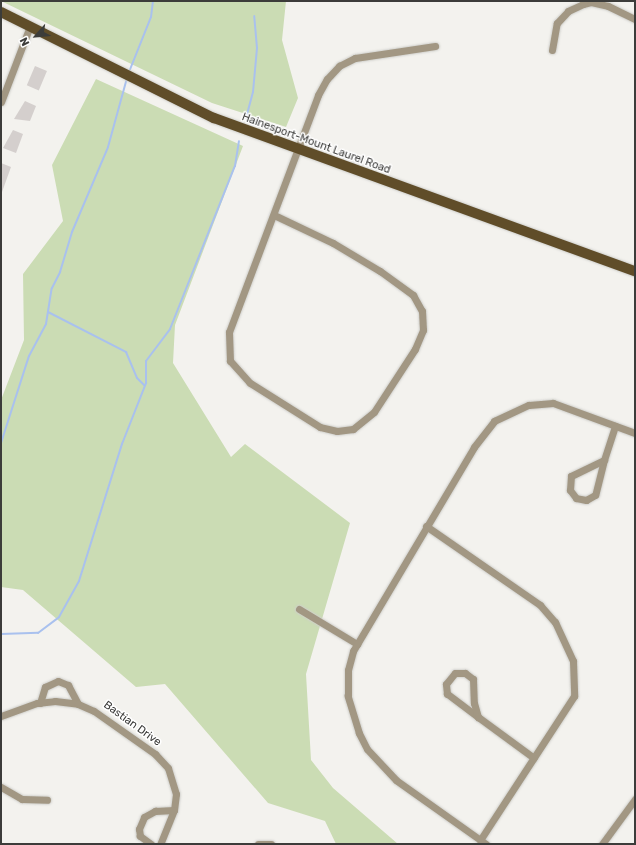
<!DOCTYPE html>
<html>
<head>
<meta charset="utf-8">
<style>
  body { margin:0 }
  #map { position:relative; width:636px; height:845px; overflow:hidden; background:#f3f2ee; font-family:Rubik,sans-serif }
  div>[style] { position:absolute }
  .green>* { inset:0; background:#cbdcb4 }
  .stream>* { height:2px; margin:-1px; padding:0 1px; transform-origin:1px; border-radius:1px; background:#a9c1ee }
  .building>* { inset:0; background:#d4cfcd; transform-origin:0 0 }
  .roads { filter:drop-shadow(0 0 1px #cececa) drop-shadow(0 0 1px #cececa) }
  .street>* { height:7px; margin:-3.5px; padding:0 3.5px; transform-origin:3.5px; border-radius:3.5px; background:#a29783 }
  .primary>* { height:10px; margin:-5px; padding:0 5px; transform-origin:5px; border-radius:5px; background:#604d29 }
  span { translate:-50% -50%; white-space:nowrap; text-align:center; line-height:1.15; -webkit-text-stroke:3px #fff; paint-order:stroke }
  .street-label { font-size:11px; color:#3c3c3a }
  .frame { position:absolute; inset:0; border:2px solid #3c3c3a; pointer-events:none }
  .north { position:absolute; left:16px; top:16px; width:40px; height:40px; -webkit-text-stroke:3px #fff; paint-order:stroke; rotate:243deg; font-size:11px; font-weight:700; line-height:16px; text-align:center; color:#3c3c3a }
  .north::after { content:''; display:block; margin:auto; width:14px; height:18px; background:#3c3c3a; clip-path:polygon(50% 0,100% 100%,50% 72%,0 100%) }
</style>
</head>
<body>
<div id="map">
  <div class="green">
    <div style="clip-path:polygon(1px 1px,286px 1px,282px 40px,298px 98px,286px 127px,212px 103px)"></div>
    <div style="clip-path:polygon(96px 79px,243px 146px,175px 325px,173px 363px,231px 457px,245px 444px,350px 523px,306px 674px,311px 760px,333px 788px,398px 844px,336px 844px,325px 821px,268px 803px,165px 684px,136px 687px,23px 590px,1px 587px,1px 400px,24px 340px,23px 274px,63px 221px,52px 165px)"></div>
  </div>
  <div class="stream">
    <div style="left:129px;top:72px;width:59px;rotate:-68.2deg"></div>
    <div style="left:151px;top:17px;width:16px;rotate:-83deg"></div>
    <div style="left:246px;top:118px;width:27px;rotate:-75deg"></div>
    <div style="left:253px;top:92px;width:44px;rotate:-84.8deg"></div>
    <div style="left:257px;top:48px;width:32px;rotate:-95deg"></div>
    <div style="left:48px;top:312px;width:88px;rotate:27.1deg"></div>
    <div style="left:126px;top:352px;width:28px;rotate:67deg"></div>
    <div style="left:137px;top:378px;width:10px;rotate:45deg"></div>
    <div style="left:1px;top:443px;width:91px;rotate:-72.2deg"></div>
    <div style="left:29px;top:356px;width:36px;rotate:-62deg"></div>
    <div style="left:46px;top:324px;width:36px;rotate:-81deg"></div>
    <div style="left:52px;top:288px;width:18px;rotate:-63deg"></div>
    <div style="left:60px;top:272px;width:42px;rotate:-73.3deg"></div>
    <div style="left:72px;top:232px;width:92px;rotate:-67deg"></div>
    <div style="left:108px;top:147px;width:72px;rotate:-74.6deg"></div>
    <div style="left:1px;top:634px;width:37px;rotate:-2deg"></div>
    <div style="left:38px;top:633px;width:26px;rotate:-37deg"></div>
    <div style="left:59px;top:617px;width:41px;rotate:-60.9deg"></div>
    <div style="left:79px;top:581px;width:144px;rotate:-72.6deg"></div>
    <div style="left:122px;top:444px;width:66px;rotate:-68.5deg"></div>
    <div style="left:146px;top:383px;width:22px;rotate:-90deg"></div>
    <div style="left:146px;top:361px;width:40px;rotate:-53deg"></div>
    <div style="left:170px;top:329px;width:175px;rotate:-68.3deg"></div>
    <div style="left:235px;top:166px;width:25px;rotate:-81deg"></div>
  </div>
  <div class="building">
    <div style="left:35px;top:66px;width:13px;height:21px;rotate:23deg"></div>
    <div style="clip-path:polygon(25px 101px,36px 106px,30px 121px,14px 119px)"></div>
    <div style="clip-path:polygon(13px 130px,23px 134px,16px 153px,3px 148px)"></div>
    <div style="clip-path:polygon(1px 163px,11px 167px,2px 192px,1px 192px)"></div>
  </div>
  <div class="roads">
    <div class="street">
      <div style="left:552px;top:50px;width:27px;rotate:-80deg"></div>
      <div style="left:557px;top:23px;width:16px;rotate:-47deg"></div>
      <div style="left:568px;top:11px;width:17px;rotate:-25deg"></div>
      <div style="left:583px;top:4px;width:8px;rotate:-14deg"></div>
      <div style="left:591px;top:2px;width:17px;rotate:13deg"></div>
      <div style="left:608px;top:6px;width:30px;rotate:26deg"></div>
      <div style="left:1px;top:102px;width:81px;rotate:-69.1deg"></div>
      <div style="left:274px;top:215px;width:65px;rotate:25.4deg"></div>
      <div style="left:333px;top:243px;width:55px;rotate:30.8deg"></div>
      <div style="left:380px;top:271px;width:41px;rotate:36deg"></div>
      <div style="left:413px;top:295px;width:18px;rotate:61deg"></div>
      <div style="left:422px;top:311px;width:19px;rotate:87deg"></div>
      <div style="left:423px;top:330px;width:21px;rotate:113deg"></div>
      <div style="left:415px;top:349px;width:75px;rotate:123.1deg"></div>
      <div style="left:374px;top:412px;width:27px;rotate:141deg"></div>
      <div style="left:353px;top:429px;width:16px;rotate:173deg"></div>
      <div style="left:337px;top:431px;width:17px;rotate:-167deg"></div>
      <div style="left:320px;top:427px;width:83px;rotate:-147.8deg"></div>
      <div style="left:250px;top:383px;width:30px;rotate:-132deg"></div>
      <div style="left:230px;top:361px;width:29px;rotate:-92deg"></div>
      <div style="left:229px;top:332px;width:253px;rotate:-69.4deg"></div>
      <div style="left:318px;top:95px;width:18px;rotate:-61deg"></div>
      <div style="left:327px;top:79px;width:18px;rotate:-47deg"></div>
      <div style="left:339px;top:66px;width:18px;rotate:-27deg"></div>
      <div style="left:355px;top:58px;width:81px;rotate:-8.5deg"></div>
      <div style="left:604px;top:460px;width:36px;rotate:104deg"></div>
      <div style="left:595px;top:495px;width:10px;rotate:151deg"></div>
      <div style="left:586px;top:500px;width:10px;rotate:-169deg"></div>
      <div style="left:576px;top:498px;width:10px;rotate:-127deg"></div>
      <div style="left:570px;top:490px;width:14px;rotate:-86deg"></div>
      <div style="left:571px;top:476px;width:37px;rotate:-26deg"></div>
      <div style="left:604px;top:460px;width:36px;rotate:-72deg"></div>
      <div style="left:426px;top:526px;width:139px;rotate:34.7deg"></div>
      <div style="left:540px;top:605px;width:23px;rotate:49deg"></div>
      <div style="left:555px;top:622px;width:43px;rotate:65.2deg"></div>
      <div style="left:573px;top:661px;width:35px;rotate:88deg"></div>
      <div style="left:574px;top:696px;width:172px;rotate:123.1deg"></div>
      <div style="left:299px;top:609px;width:68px;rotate:31.1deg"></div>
      <div style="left:40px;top:703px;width:17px;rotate:-73deg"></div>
      <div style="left:45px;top:687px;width:14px;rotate:-25deg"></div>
      <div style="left:58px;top:681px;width:11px;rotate:22deg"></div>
      <div style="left:68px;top:685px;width:21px;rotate:62deg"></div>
      <div style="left:1px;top:716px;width:38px;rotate:-20deg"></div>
      <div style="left:37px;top:703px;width:18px;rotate:-6deg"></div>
      <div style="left:55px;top:701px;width:23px;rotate:7deg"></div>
      <div style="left:78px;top:704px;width:17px;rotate:24deg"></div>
      <div style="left:94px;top:711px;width:75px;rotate:35.2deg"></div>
      <div style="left:155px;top:754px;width:19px;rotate:47deg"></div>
      <div style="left:168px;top:768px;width:27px;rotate:73deg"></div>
      <div style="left:176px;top:794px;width:16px;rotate:97deg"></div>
      <div style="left:174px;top:810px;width:37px;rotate:112deg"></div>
      <div style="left:478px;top:717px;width:39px;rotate:-143deg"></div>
      <div style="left:447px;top:694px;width:10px;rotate:-96deg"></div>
      <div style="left:446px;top:684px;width:14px;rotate:-51deg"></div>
      <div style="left:455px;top:673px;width:10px"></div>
      <div style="left:465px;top:673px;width:10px;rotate:37deg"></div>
      <div style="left:473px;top:679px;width:24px;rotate:88deg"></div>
      <div style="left:474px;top:703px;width:15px;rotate:74deg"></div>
      <div style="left:478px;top:717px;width:69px;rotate:36.2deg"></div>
      <div style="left:1px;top:787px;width:24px;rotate:30deg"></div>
      <div style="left:22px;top:799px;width:25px;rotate:2deg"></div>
      <div style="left:151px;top:844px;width:14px;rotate:-144deg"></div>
      <div style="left:140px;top:836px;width:7px;rotate:-98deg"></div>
      <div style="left:139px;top:829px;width:13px;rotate:-67deg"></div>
      <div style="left:144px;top:817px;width:13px;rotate:-29deg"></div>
      <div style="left:155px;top:811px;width:19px;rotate:-3deg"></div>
      <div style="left:258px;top:844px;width:13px"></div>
      <div style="left:486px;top:844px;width:110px;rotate:-144.6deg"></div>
      <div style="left:396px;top:780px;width:42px;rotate:-133.1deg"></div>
      <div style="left:367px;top:749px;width:18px;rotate:-117deg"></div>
      <div style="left:359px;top:733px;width:39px;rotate:-107deg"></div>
      <div style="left:348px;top:696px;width:26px;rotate:-90deg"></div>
      <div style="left:348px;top:670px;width:20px;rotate:-75deg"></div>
      <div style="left:353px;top:651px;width:237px;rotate:-59.3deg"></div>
      <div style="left:474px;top:447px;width:33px;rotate:-52deg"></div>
      <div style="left:494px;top:421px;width:38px;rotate:-25deg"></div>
      <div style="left:529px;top:405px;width:24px;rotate:-5deg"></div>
      <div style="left:553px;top:403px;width:87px;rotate:20.1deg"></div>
      <div style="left:602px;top:844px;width:56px;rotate:-53.7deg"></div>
    </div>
    <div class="primary">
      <div style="left:1px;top:12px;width:238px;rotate:26.5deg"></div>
      <div style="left:214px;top:118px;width:448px;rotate:20deg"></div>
    </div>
  </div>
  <div class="street-label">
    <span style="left:316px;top:144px;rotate:20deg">Hainesport-Mount Laurel Road</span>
    <span style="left:132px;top:724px;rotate:36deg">Bastian Drive</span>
  </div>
  <div class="frame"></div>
  <div class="north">N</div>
</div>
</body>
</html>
